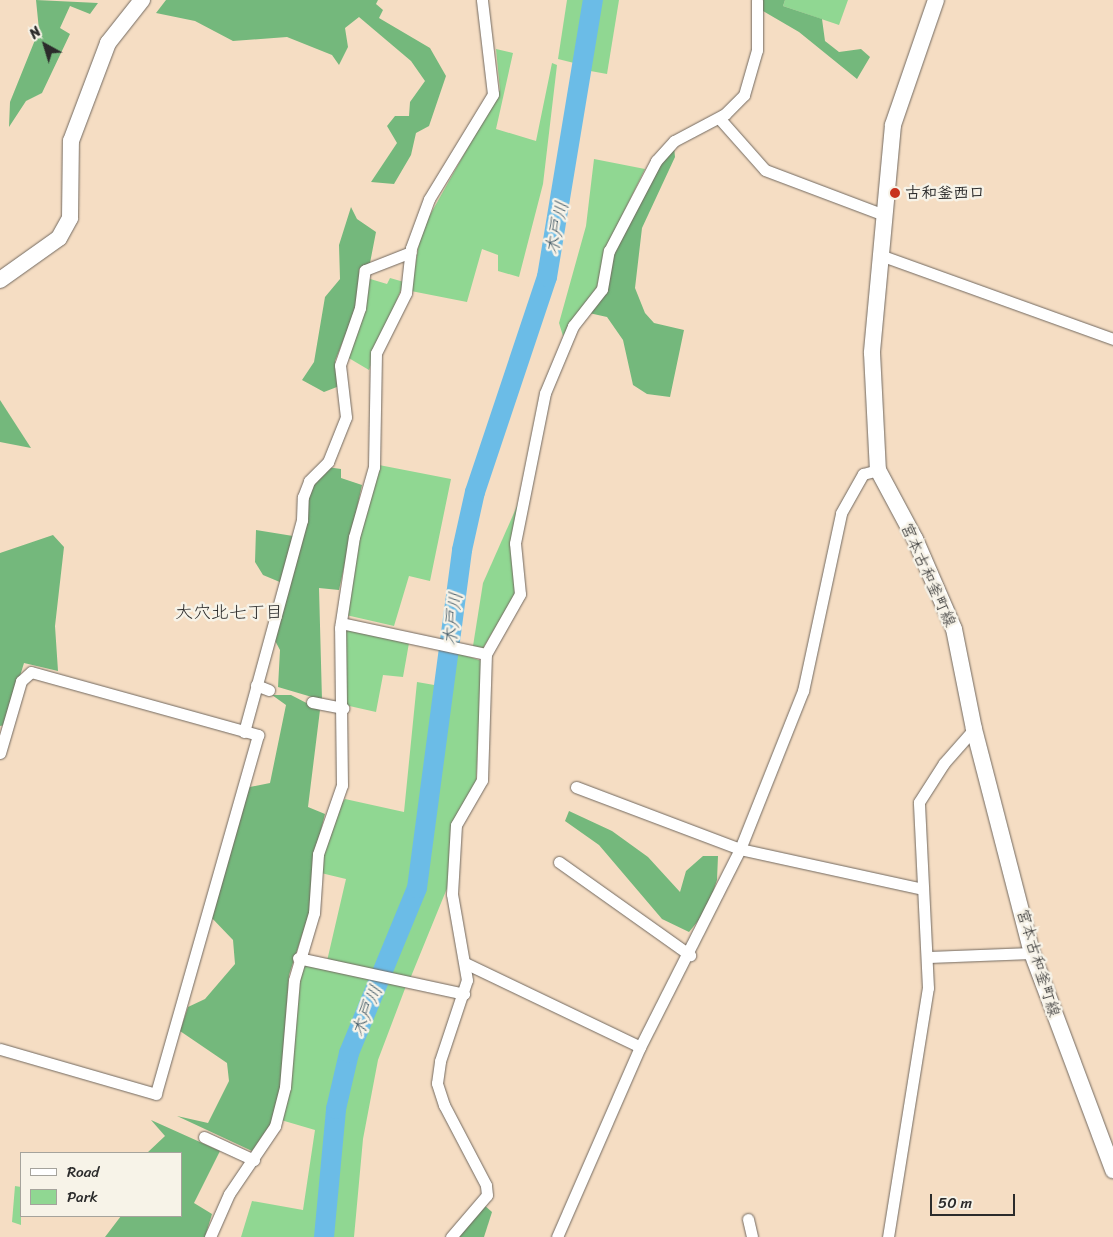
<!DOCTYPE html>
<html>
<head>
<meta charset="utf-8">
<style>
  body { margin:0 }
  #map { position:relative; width:1113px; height:1237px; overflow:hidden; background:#f5ddc3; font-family:Sriracha,"Klee One",sans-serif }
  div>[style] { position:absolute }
  .green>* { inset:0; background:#90d792 }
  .forest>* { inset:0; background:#74b87c }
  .river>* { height:20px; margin:-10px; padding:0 10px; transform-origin:10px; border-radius:10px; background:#6bbce7 }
  .roads { filter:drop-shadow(0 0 1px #726960) drop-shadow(0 0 1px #726960) }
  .street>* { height:11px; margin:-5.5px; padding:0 5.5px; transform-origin:5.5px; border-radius:5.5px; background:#fff }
  .secondary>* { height:16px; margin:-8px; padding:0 8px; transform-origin:8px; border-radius:8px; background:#fff }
  .dots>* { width:14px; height:14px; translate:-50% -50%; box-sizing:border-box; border:2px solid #f7f3e8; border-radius:50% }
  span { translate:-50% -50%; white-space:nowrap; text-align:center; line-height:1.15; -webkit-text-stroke:5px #f7f3e8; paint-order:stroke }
  .poi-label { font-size:16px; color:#2b2b2b; font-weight:700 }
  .left { translate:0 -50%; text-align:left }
  .street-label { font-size:16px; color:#2b2b2b }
  .water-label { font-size:18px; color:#3e5663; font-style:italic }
  .neighbourhood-label { font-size:18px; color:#2b2b2b }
  .legend { position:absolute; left:20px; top:1152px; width:162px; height:65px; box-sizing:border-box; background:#f7f3e8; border:1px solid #a5a39c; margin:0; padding:6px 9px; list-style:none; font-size:15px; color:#2b2b2b }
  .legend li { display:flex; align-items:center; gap:10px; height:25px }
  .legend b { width:25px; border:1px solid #a5a39c }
  .north { position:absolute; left:20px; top:20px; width:50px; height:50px; -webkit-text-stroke:4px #f7f3e8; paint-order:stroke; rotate:321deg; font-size:14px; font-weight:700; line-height:20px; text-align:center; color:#2b2b2b }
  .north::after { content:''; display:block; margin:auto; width:18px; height:22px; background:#2b2b2b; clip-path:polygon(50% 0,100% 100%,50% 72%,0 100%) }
  .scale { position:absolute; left:930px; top:1194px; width:85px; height:22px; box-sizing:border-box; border:2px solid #2b2b2b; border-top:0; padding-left:6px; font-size:15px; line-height:18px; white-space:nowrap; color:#2b2b2b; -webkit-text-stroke:4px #f7f3e8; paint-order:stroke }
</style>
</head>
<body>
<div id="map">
  <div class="green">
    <div style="clip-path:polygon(567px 0,591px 0,578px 64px,558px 59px)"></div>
    <div style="clip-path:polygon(601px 0,619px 0,607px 74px,585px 70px)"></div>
    <div style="clip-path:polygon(785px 0,848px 0,839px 25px,783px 6px)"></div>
    <div style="clip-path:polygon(496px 49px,513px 53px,496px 129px,536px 141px,552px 63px,557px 65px,543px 184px,519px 277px,498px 271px,498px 255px,482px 249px,467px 302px,411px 291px,421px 231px,500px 90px)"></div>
    <div style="clip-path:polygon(594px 159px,645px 169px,605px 250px,597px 287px,563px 336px,559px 323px,586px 226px)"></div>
    <div style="clip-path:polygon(367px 278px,387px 284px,390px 278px,404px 282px,369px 370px,347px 357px)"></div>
    <div style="clip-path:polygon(379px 465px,451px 479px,430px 581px,409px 576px,394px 626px,346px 615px,357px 538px)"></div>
    <div style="clip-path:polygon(521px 497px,516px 593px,483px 648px,473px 646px,483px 583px)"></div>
    <div style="clip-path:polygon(343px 629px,409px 643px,403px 677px,383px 675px,376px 712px,345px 705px)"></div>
    <div style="clip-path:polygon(451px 651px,482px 661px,476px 782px,458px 816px,450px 881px,410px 979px,389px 974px,421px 889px)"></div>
    <div style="clip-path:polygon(417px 682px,440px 686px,414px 888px,383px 973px,327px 961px,346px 879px,321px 873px,322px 855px,334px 814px,345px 799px,404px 812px)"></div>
    <div style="clip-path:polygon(302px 963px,376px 979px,344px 1052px,333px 1094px,321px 1237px,241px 1237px,252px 1201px,303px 1210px,315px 1130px,281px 1120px,290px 1087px)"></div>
    <div style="clip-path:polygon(386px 982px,406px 986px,378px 1060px,363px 1139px,354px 1237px,329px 1237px,342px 1101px,355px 1052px)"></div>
    <div style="clip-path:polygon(15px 1186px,21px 1187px,21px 1225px,12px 1222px)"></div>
  </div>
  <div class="forest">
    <div style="clip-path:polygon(36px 0,98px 3px,90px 14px,70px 6px,60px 28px,70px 34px,42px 93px,26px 101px,9px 127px,10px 102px,39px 30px)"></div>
    <div style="clip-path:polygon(166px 0,378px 0,376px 4px,383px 10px,379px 18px,430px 48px,446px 76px,429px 126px,416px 133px,411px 155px,394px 184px,371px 182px,397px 143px,387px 126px,395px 116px,409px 116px,410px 102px,425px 81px,411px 61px,359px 17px,345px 28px,348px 47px,339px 65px,332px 55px,287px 37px,233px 41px,195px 21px,156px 13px)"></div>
    <div style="clip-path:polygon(760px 0,785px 0,783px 6px,822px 19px,825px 41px,839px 52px,861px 49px,870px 57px,857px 79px,799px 32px,763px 11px)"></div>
    <div style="clip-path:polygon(674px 147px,675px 157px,642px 228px,635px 288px,645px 313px,654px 323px,684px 330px,670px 397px,647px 394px,633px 385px,623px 340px,607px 317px,589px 313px,605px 292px,613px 253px,651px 176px)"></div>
    <div style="clip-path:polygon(351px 207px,357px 219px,376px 232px,370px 263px,359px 269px,361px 296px,335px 361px,342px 385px,324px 392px,302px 380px,314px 362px,325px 297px,340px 279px,339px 245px)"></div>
    <div style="clip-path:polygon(0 400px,31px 448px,0 442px)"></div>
    <div style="clip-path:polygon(327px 467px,341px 469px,341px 478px,362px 485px,339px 590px,319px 588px,322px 700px,278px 687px,280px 650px,272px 635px,287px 585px,263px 575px,255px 562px,256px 530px,293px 536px,312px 483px)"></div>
    <div style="clip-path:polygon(53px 535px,64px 547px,55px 626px,58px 671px,24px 663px,5px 725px,0 726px,0 553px)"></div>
    <div style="clip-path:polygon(272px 695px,291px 695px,320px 710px,308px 807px,325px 814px,315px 854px,310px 911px,289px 975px,281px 1086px,272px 1122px,252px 1151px,177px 1116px,208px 1123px,229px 1081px,227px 1063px,180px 1031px,188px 1007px,205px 999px,235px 964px,233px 940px,209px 915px,245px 788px,270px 783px,286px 705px)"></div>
    <div style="clip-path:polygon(569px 811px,612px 831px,648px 857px,680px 892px,686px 871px,703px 856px,718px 856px,717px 880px,707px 910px,689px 932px,662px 919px,599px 845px,565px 821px)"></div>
    <div style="clip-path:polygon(151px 1120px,220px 1151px,194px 1203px,212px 1214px,205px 1237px,105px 1237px,121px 1216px,181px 1216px,181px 1153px,147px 1153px,165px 1136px)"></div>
    <div style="clip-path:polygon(484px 1205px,492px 1212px,484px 1237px,454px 1237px)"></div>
  </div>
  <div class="river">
    <div style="left:324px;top:1237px;width:129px;rotate:-84.6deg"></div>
    <div style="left:336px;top:1109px;width:57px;rotate:-76.9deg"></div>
    <div style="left:349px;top:1053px;width:178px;rotate:-67.6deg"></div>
    <div style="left:417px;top:888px;width:341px;rotate:-82.4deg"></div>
    <div style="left:462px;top:550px;width:59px;rotate:-77.4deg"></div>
    <div style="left:475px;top:492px;width:227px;rotate:-71.5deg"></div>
    <div style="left:547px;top:277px;width:281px;rotate:-80.6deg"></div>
  </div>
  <div class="roads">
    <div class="street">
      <div style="left:719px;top:118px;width:69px;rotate:48.5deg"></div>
      <div style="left:765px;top:170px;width:127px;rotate:20.7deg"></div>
      <div style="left:880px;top:255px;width:248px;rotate:19.8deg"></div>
      <div style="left:341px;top:623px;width:148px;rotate:12.1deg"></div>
      <div style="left:256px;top:685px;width:14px;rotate:21deg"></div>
      <div style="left:312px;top:702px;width:32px;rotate:11deg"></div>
      <div style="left:244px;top:732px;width:220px;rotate:-74.7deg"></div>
      <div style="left:302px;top:520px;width:23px;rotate:-88deg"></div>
      <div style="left:303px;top:497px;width:17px;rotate:-69deg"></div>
      <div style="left:309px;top:481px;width:27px;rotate:-45deg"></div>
      <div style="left:328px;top:462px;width:48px;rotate:-68.2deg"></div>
      <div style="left:346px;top:417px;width:52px;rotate:-96.6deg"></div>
      <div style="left:340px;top:365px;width:60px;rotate:-70.7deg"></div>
      <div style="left:360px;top:308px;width:38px;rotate:-83deg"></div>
      <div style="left:365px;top:270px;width:49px;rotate:-21.4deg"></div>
      <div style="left:0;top:753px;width:75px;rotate:-73.7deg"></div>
      <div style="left:21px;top:681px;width:13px;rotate:-42deg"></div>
      <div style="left:31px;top:672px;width:236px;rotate:15.5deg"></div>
      <div style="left:258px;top:735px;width:373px;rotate:105.9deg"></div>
      <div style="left:156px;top:1094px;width:162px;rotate:-163.9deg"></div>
      <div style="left:576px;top:787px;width:175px;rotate:20.7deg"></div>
      <div style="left:740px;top:849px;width:187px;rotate:12.3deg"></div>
      <div style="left:559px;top:862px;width:161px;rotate:35.4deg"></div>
      <div style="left:928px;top:957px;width:104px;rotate:-2.2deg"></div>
      <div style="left:298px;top:958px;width:170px;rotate:12.2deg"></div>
      <div style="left:465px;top:963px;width:194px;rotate:25.6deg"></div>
      <div style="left:204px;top:1137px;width:55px;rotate:24.7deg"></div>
      <div style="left:748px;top:1219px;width:18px;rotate:77deg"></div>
      <div style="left:210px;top:1237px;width:47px;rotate:-66.2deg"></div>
      <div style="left:229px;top:1194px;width:82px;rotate:-55.9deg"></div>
      <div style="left:275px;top:1126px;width:40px;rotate:-75.6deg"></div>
      <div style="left:285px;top:1087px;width:107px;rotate:-85.2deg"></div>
      <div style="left:294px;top:980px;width:70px;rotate:-73.4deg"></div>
      <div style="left:314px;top:913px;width:59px;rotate:-86.1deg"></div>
      <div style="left:318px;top:854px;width:73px;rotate:-70.8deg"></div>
      <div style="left:342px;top:785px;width:157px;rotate:-90.7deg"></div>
      <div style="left:340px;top:628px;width:92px;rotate:-81.3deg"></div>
      <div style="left:354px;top:537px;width:73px;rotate:-74.1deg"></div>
      <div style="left:374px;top:467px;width:114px;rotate:-89deg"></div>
      <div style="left:376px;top:353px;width:67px;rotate:-63.4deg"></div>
      <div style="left:406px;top:293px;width:45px;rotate:-83.7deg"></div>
      <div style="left:411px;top:248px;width:52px;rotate:-69.8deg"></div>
      <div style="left:429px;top:199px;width:123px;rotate:-58.6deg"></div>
      <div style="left:493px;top:94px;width:95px;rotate:-96.7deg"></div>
      <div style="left:451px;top:1237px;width:55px;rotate:-49.4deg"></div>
      <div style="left:487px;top:1195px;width:10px;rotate:-96deg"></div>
      <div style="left:486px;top:1185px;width:90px;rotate:-117.7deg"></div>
      <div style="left:444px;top:1105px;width:23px;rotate:-108deg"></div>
      <div style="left:437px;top:1083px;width:22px;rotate:-82deg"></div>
      <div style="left:440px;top:1061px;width:85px;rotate:-71.6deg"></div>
      <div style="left:467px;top:980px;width:87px;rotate:-99.9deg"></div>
      <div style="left:452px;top:894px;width:69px;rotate:-86.7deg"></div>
      <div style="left:456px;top:825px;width:52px;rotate:-60deg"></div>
      <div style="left:482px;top:780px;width:126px;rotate:-88.2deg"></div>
      <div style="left:486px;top:654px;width:69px;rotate:-60.5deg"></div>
      <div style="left:520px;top:594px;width:51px;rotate:-95.6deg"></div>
      <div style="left:515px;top:543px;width:153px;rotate:-78.7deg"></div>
      <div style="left:545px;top:393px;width:73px;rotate:-67.3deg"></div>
      <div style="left:573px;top:326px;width:47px;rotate:-51.9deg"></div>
      <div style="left:602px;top:289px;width:39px;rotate:-80deg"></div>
      <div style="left:609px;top:251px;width:102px;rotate:-62.4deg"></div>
      <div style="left:656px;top:161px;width:27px;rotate:-48deg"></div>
      <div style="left:674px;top:141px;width:58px;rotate:-27.9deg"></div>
      <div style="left:725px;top:114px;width:27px;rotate:-45deg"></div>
      <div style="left:744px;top:95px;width:47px;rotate:-73.9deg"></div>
      <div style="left:757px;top:50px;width:50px;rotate:-90deg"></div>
      <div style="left:557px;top:1237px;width:207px;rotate:-66.4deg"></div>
      <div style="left:640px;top:1047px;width:222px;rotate:-63.2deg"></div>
      <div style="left:740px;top:849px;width:170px;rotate:-68.3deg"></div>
      <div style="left:803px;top:691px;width:182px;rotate:-77.9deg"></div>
      <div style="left:841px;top:513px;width:45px;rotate:-60.6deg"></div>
      <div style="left:863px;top:474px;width:16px;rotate:-15deg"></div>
      <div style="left:888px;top:1237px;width:252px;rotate:-80.9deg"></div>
      <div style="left:928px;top:988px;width:186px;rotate:-92.8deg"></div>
      <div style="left:919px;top:802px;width:46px;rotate:-57.3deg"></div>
      <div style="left:944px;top:763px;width:45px;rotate:-48.6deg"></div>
    </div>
    <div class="secondary">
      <div style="left:936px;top:0;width:132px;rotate:109deg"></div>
      <div style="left:893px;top:125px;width:229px;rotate:95.3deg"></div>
      <div style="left:872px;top:353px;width:117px;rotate:87.1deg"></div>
      <div style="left:878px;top:470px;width:78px;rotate:61.8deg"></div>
      <div style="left:915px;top:539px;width:98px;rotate:66.6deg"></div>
      <div style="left:954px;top:629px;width:102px;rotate:78.7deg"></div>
      <div style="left:974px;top:729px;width:231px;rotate:75.5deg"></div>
      <div style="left:1032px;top:953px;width:232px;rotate:69.5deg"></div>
      <div style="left:0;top:280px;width:72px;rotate:-35.4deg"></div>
      <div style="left:59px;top:238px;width:23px;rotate:-61deg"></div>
      <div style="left:70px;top:218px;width:77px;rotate:-89.3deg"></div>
      <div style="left:71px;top:141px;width:105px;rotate:-69.3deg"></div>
      <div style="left:108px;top:43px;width:55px;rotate:-51.7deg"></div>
    </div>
  </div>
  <div class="dots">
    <div style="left:895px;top:193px;background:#c8321e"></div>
  </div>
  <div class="poi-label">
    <span class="left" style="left:905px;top:193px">古和釜西口</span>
  </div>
  <div class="street-label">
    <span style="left:928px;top:575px;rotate:66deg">宮本古和釜町線</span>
    <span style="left:1038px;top:963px;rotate:73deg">宮本古和釜町線</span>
  </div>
  <div class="water-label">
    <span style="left:557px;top:228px;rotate:-78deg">木戸川</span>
    <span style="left:453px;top:619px;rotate:-83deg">木戸川</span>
    <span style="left:367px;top:1011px;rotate:-68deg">木戸川</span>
  </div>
  <div class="neighbourhood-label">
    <span style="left:229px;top:612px">大穴北七丁目</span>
  </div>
  <ul class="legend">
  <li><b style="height:6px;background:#fff"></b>Road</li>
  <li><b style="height:14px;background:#90d792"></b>Park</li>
  </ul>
  <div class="north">N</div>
  <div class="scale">50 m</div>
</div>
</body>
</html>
